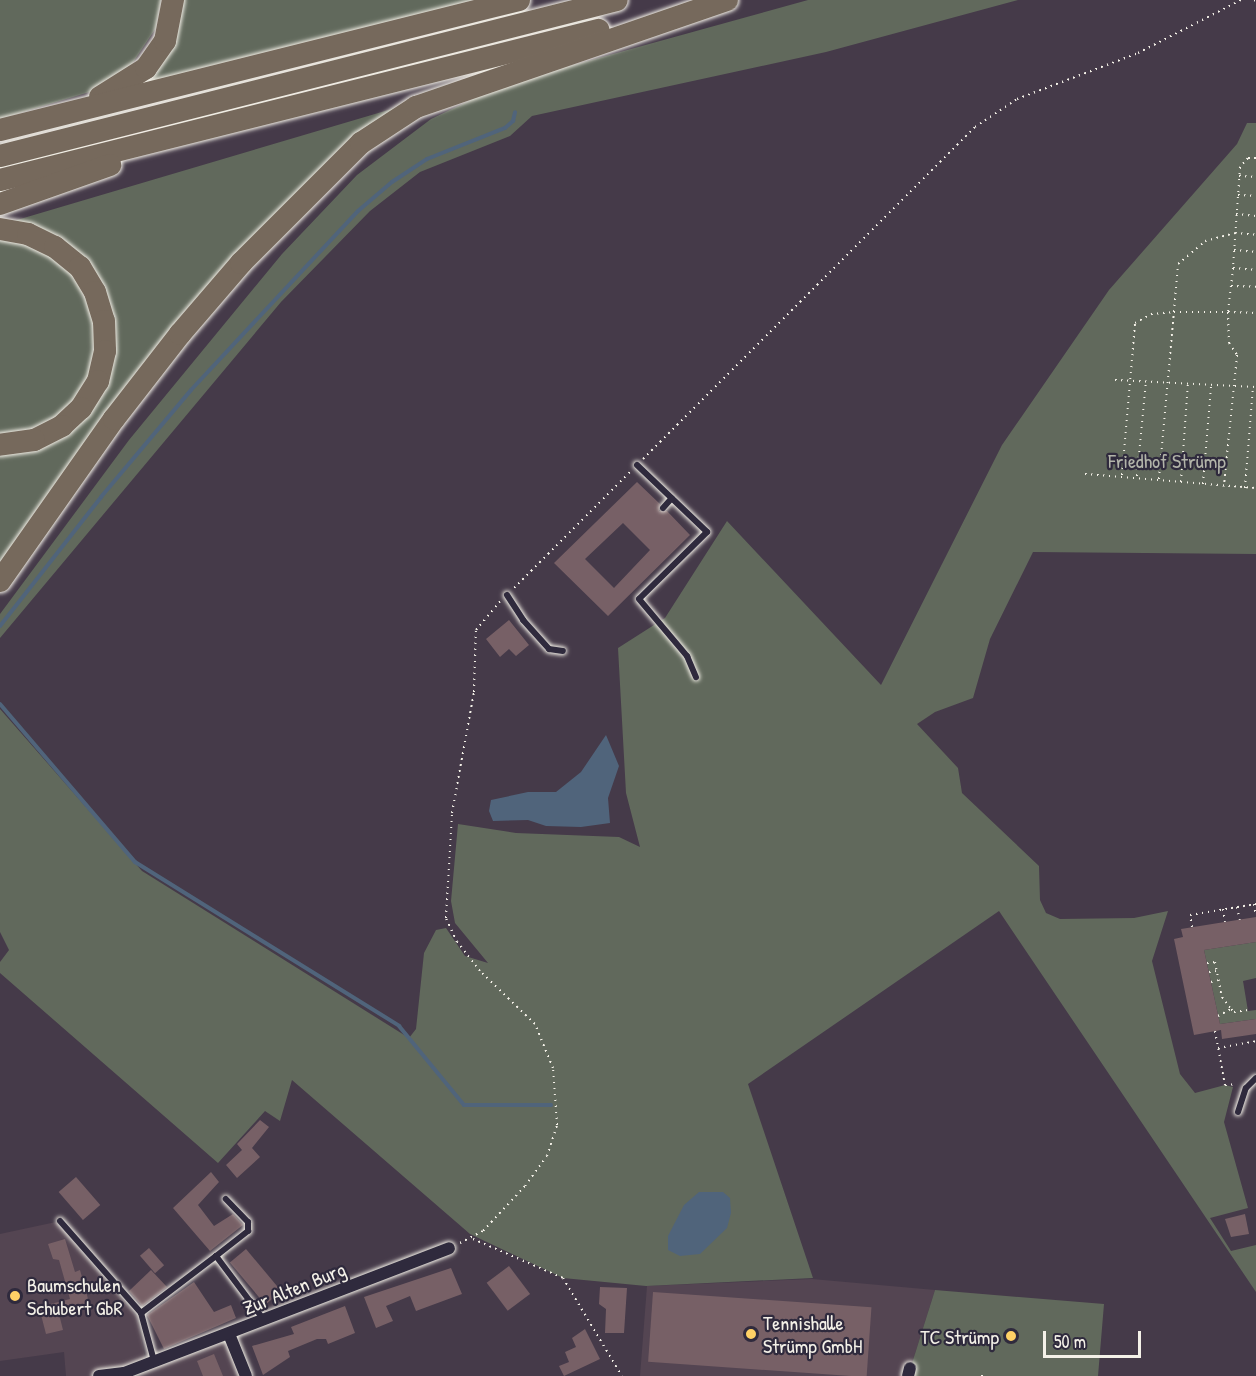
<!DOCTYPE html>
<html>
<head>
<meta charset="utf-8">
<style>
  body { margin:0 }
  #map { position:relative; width:1256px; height:1376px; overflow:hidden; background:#453a49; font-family:"Patrick Hand",sans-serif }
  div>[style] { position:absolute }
  .built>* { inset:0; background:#544552 }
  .green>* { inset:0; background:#61695c }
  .water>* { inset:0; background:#50647b }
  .stream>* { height:4px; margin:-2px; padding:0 2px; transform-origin:2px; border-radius:2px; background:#50647b }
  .building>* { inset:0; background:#776066; transform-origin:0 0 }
  .path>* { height:2px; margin-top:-1px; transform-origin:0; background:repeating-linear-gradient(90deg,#f4f1e8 0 1.5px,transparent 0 6px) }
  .roads { filter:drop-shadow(0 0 2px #f4f1e8) drop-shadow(0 0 2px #f4f1e8) }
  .service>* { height:6px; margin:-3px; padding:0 3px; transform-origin:3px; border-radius:3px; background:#2f2a3d }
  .minor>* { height:12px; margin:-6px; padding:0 6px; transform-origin:6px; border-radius:6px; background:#2f2a3d }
  .motorway>* { height:22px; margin:-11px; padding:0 11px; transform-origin:11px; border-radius:11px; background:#76695c }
  .dots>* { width:16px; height:16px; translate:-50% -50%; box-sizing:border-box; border:3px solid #2f2a3d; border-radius:50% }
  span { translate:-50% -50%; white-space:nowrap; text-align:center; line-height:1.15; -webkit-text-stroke:4.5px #2f2a3d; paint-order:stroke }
  .park-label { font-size:20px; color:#b2b4a9 }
  .poi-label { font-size:20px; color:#f4f1e8 }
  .left { translate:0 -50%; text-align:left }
  .right { translate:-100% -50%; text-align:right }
  .street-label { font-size:20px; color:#f4f1e8 }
  .scale { position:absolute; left:1043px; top:1331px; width:98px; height:27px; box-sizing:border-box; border:3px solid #f4f1e8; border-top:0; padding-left:8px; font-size:18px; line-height:21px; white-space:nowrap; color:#f4f1e8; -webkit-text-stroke:4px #2f2a3d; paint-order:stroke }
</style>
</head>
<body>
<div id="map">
  <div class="built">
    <div style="clip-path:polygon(56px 1222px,137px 1317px,145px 1358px,229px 1334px,246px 1376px,66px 1376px,64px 1352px,0 1361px,0 1234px)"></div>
    <div style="clip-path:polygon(812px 1279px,935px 1290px,908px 1376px,640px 1376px,647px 1286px)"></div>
  </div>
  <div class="green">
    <div style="clip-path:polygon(0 0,161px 0,156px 28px,132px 64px,93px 91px,0 119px)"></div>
    <div style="clip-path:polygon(181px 0,481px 0,143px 87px)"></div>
    <div style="clip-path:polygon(808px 0,1018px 0,826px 52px,532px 116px,510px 136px,420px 172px,370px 211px,281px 302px,0 638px,0 614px,129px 440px,282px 254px,357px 175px,431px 119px,504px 84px)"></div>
    <div style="clip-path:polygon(402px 106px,263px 236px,0 574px,0 225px)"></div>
    <div style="clip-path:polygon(1247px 123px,1256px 123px,1256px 554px,1033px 552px,990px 639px,973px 698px,935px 712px,917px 724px,958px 768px,962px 793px,1039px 866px,1040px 900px,1046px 913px,1060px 919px,1134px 918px,1168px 911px,1152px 961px,1180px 1074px,1195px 1093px,1225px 1085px,1233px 1087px,1224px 1122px,1248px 1208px,1210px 1218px,1231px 1251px,1256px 1245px,1256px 1292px,999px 911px,748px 1084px,813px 1278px,646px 1286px,563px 1278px,470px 1234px,292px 1080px,280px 1121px,265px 1111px,218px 1163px,0 973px,0 962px,9px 950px,0 932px,0 709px,142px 871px,409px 1038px,416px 1029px,424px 953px,436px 930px,446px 928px,465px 956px,488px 963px,455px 923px,451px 901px,458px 824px,516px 833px,619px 837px,640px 847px,626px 793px,618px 648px,665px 618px,727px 521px,881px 685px,1002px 445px,1109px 290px,1237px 144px)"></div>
    <div style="clip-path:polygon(1256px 942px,1256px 978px,1243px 981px,1248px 1011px,1256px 1010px,1256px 1019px,1220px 1024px,1204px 950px)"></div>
    <div style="clip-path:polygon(935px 1290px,1104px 1304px,1098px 1376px,908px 1376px)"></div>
  </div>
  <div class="water">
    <div style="clip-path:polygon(606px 735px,619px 766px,608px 798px,610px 823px,581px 827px,546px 826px,528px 820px,493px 821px,489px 811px,491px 800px,528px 792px,556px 792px,581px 772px)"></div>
    <div style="clip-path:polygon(699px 1192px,723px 1192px,730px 1198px,731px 1213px,727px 1228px,700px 1254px,680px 1256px,668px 1250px,668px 1236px,684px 1205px)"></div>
  </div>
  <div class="stream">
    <div style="left:0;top:626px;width:164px;rotate:-51.9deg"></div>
    <div style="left:101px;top:497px;width:140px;rotate:-49.9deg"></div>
    <div style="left:191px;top:390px;width:245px;rotate:-47deg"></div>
    <div style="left:358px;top:211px;width:45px;rotate:-40.5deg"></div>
    <div style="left:392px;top:182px;width:42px;rotate:-33.3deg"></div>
    <div style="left:427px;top:159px;width:84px;rotate:-21.7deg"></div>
    <div style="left:505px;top:128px;width:11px;rotate:-41deg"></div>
    <div style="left:513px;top:121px;width:9px;rotate:-77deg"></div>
    <div style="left:0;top:704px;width:208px;rotate:49.5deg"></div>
    <div style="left:135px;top:862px;width:311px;rotate:31.8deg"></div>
    <div style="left:399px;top:1026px;width:102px;rotate:50.6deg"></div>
    <div style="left:464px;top:1105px;width:87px"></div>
  </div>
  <div class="building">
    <div style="clip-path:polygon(evenodd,637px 482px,660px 504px,659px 511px,667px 511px,690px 535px,608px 616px,554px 563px,637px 482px,623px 523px,650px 550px,614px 588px,585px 559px,623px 523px)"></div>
    <div style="clip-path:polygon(509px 620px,529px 645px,516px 656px,509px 649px,500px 657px,486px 639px)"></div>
    <div style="clip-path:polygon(1256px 917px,1256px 942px,1204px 950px,1220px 1024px,1256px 1019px,1256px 1034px,1222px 1039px,1221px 1030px,1194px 1035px,1174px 939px,1183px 937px,1181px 929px)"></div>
    <div style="clip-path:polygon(260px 1120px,269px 1127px,252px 1148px,260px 1157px,237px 1178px,226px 1165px,242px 1150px,237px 1144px)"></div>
    <div style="clip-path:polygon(211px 1172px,219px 1182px,198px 1205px,214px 1226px,233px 1214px,243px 1225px,210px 1251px,173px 1208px)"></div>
    <div style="left:76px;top:1177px;width:37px;height:23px;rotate:49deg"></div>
    <div style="clip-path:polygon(1245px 1214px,1249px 1234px,1231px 1237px,1225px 1219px)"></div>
    <div style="clip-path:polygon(65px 1239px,75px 1272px,80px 1270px,90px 1306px,59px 1314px,63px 1330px,46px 1334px,39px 1307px,70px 1299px,59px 1260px,53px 1259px,48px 1244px)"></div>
    <div style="left:149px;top:1248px;width:23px;height:12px;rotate:49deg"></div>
    <div style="left:246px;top:1249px;width:55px;height:21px;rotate:50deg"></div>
    <div style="left:509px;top:1266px;width:35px;height:28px;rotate:53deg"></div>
    <div style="clip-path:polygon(451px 1268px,462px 1294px,416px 1311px,410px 1296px,386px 1306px,393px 1321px,376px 1328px,364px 1297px)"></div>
    <div style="clip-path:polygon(151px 1270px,167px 1287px,142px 1306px,129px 1291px)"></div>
    <div style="clip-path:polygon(194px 1282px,214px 1312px,231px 1305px,236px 1318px,164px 1349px,147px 1315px)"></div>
    <div style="clip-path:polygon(600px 1287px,627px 1288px,624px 1333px,605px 1333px,606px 1309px,599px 1304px)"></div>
    <div style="left:653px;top:1292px;width:219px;height:70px;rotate:4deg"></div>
    <div style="clip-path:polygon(345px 1306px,355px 1333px,328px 1344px,326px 1339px,317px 1339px,288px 1351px,290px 1357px,263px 1375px,252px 1346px,294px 1334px,291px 1327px)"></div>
    <div style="clip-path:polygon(585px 1329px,600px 1359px,564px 1376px,559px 1366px,569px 1362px,565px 1352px,576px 1347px,572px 1338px)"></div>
    <div style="clip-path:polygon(214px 1354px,223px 1376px,203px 1376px,197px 1361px)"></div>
  </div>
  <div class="path">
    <div style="left:1254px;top:0;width:2px;rotate:27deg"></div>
    <div style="left:1256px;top:158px;width:8px;rotate:180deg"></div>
    <div style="left:1248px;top:158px;width:12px;rotate:132deg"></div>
    <div style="left:1240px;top:167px;width:101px;rotate:94deg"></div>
    <div style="left:1233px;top:268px;width:23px;rotate:5deg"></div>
    <div style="left:1239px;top:176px;width:17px;rotate:3deg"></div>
    <div style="left:1238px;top:195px;width:18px;rotate:3deg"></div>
    <div style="left:1236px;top:214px;width:20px;rotate:6deg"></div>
    <div style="left:1234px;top:250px;width:22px;rotate:5deg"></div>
    <div style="left:1233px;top:268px;width:44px;rotate:96.5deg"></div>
    <div style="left:1228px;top:312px;width:28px;rotate:2deg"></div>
    <div style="left:1231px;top:286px;width:25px;rotate:2deg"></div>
    <div style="left:1115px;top:380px;width:141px;rotate:2.8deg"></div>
    <div style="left:643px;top:459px;width:470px;rotate:-45deg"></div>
    <div style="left:975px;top:127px;width:50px;rotate:-33.7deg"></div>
    <div style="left:1017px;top:99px;width:129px;rotate:-20.8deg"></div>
    <div style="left:1138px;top:53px;width:116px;rotate:-27.2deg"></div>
    <div style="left:1085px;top:474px;width:172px;rotate:4.7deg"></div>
    <div style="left:1122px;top:475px;width:153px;rotate:-85.1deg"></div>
    <div style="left:1135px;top:323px;width:18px;rotate:-29deg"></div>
    <div style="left:1151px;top:314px;width:23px;rotate:-5deg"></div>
    <div style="left:1174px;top:312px;width:48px;rotate:-85.2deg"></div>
    <div style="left:1178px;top:264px;width:35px;rotate:-40deg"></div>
    <div style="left:1205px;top:241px;width:31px;rotate:-15deg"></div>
    <div style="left:1235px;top:233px;width:21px;rotate:5deg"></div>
    <div style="left:1137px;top:476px;width:96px;rotate:-84.6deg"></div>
    <div style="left:1159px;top:479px;width:168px;rotate:-84.9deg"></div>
    <div style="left:1174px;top:312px;width:54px"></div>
    <div style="left:1228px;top:312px;width:31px;rotate:88deg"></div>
    <div style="left:1229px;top:343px;width:14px;rotate:56deg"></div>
    <div style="left:1237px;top:355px;width:132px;rotate:95.7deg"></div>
    <div style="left:1181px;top:482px;width:99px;rotate:-86deg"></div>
    <div style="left:1203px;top:484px;width:98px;rotate:-85.3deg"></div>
    <div style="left:1245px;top:488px;width:101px;rotate:-85.5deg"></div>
    <div style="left:514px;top:588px;width:165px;rotate:-45deg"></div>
    <div style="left:1254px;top:904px;width:12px;rotate:81deg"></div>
    <div style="left:1237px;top:907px;width:13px;rotate:77deg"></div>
    <div style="left:1223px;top:909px;width:13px;rotate:81deg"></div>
    <div style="left:1192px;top:927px;width:12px;rotate:-99deg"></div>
    <div style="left:1190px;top:915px;width:67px;rotate:-9.5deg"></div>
    <div style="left:1207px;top:963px;width:8px;rotate:-7deg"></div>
    <div style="left:1215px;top:962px;width:36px;rotate:79deg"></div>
    <div style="left:1222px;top:997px;width:15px;rotate:53deg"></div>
    <div style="left:1231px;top:1009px;width:4px;rotate:45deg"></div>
    <div style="left:1234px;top:1012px;width:14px;rotate:-8deg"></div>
    <div style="left:1209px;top:972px;width:7px;rotate:-8deg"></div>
    <div style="left:1211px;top:982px;width:7px;rotate:-16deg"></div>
    <div style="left:1218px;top:1016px;width:15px;rotate:-28deg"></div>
    <div style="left:1215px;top:1031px;width:55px;rotate:79.5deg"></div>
    <div style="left:1225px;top:1085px;width:12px;rotate:-5deg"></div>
    <div style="left:1218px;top:1048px;width:39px;rotate:-10deg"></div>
    <div style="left:473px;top:1239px;width:98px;rotate:23.4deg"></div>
    <div style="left:563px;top:1278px;width:114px;rotate:59deg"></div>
    <div style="left:460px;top:1243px;width:26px;rotate:-28deg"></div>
    <div style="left:483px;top:1231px;width:62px;rotate:-47deg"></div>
    <div style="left:525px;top:1186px;width:37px;rotate:-54deg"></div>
    <div style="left:547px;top:1156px;width:33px;rotate:-72deg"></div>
    <div style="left:557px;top:1125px;width:57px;rotate:-94deg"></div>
    <div style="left:553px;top:1068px;width:48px;rotate:-112.2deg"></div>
    <div style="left:535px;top:1024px;width:76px;rotate:-136.1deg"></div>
    <div style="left:480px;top:971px;width:37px;rotate:-128deg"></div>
    <div style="left:457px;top:942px;width:26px;rotate:-115deg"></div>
    <div style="left:446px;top:918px;width:105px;rotate:-86.7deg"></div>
    <div style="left:452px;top:813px;width:123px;rotate:-79.7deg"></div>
    <div style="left:474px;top:692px;width:62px;rotate:-88.2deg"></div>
    <div style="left:476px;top:630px;width:39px;rotate:-50deg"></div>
    <div style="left:982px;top:1376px;width:5px;rotate:-90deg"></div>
  </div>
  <div class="roads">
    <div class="service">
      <div style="left:637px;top:465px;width:97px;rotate:43.7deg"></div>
      <div style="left:707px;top:532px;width:95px;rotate:135.4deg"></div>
      <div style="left:639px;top:599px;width:75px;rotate:49.9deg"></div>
      <div style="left:687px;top:656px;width:23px;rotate:67deg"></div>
      <div style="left:663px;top:508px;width:13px;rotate:-48deg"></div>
      <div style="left:507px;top:595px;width:30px;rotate:57deg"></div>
      <div style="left:523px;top:620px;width:39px;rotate:48deg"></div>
      <div style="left:549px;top:649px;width:14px;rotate:8deg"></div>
      <div style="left:1238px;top:1112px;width:25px;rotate:-72deg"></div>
      <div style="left:1246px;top:1088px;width:14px;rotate:-45deg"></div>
      <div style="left:60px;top:1221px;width:123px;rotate:48.6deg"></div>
      <div style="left:141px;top:1313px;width:50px;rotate:74.8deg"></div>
      <div style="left:216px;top:1256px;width:41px;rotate:-38deg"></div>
      <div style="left:248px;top:1231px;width:9px;rotate:-90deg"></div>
      <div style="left:248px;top:1222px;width:32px;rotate:-134deg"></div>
      <div style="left:141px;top:1313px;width:94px;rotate:-37.2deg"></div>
      <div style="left:216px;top:1256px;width:80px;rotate:53.1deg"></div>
    </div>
    <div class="minor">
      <div style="left:229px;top:1334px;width:45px;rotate:68deg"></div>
      <div style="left:99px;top:1376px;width:25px;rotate:-7deg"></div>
      <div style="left:124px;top:1373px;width:348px;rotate:-21deg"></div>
      <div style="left:908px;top:1376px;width:8px;rotate:-76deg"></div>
    </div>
    <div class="motorway">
      <div style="left:100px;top:97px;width:54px;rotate:-32.2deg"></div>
      <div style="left:146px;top:68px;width:33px;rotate:-55deg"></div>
      <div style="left:165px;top:41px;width:42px;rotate:-79deg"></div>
      <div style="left:0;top:130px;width:535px;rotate:-14.06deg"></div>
      <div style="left:0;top:156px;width:636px;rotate:-14.19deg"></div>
      <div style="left:0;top:180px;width:617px;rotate:-14.08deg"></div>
      <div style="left:0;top:204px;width:117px;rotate:-19.5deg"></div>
      <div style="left:0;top:229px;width:28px;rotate:10deg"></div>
      <div style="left:28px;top:234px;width:30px;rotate:26deg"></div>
      <div style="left:55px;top:247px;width:32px;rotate:39deg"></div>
      <div style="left:80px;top:267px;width:29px;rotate:59deg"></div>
      <div style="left:95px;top:292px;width:30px;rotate:73deg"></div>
      <div style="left:104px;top:321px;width:30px;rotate:88deg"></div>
      <div style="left:105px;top:351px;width:31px;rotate:103deg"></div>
      <div style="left:98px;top:381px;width:32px;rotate:122deg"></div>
      <div style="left:81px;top:408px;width:26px;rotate:137deg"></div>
      <div style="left:62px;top:426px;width:31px;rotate:153deg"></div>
      <div style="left:34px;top:440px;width:34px;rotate:172deg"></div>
      <div style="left:0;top:581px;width:198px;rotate:-54.9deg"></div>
      <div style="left:114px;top:419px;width:108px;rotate:-52.2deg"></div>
      <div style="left:180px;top:334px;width:94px;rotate:-49.3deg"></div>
      <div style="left:241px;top:263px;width:170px;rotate:-45deg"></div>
      <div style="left:361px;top:143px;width:66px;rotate:-33.2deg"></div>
      <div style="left:416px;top:107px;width:329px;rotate:-19deg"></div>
    </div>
  </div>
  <div class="dots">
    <div style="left:15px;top:1296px;background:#ffd166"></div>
    <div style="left:751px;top:1334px;background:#ffd166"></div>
    <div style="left:1011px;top:1336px;background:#ffd166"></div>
  </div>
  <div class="park-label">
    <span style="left:1167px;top:460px">Friedhof Strümp</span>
  </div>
  <div class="poi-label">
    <span class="left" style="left:27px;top:1296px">Baumschulen<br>Schubert GbR</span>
    <span class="left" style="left:763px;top:1334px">Tennishalle<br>Strümp GmbH</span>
    <span class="right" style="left:999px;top:1336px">TC Strümp</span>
  </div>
  <div class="street-label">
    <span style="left:294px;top:1288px;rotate:-22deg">Zur Alten Burg</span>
  </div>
  <div class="scale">50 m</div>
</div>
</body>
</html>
